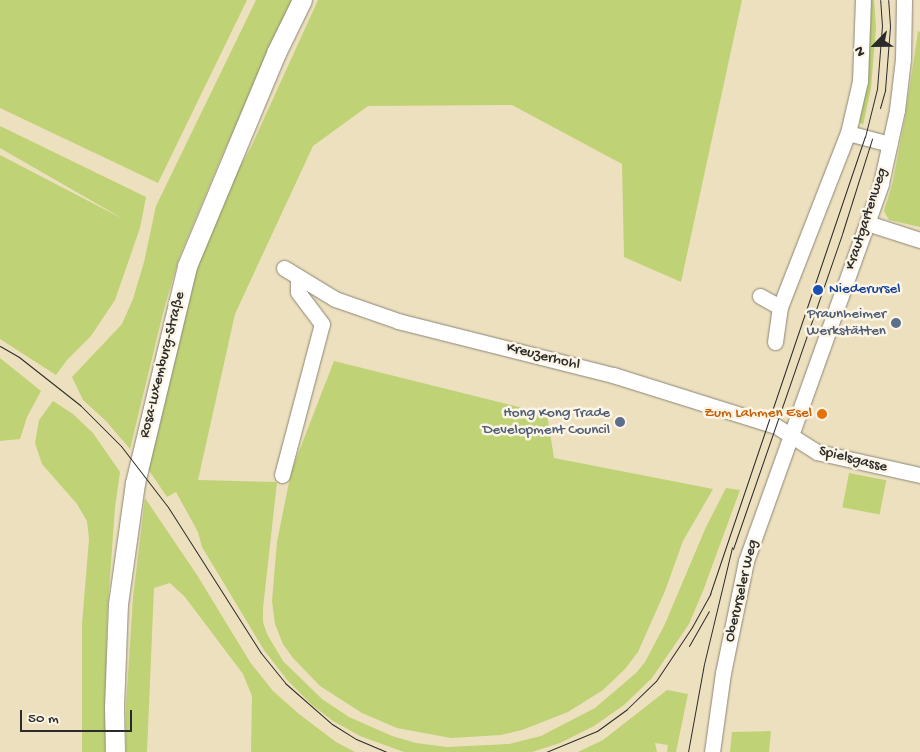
<!DOCTYPE html>
<html>
<head>
<meta charset="utf-8">
<style>
  body { margin:0 }
  #map { position:relative; width:920px; height:752px; overflow:hidden; background:#ede0bf; font-family:"Gochi Hand",sans-serif }
  div>[style] { position:absolute }
  .green>* { inset:0; background:#bfd275; transform-origin:0 0 }
  .roads { filter:drop-shadow(0 0 1px #8c8675) drop-shadow(0 0 1px #8c8675) }
  .minor>* { height:15px; margin:-7.5px; padding:0 7.5px; transform-origin:7.5px; border-radius:7.5px; background:#fff }
  .major>* { height:19px; margin:-9.5px; padding:0 9.5px; transform-origin:9.5px; border-radius:9.5px; background:#fff }
  .tram>* { height:1px; margin:-0.5px; padding:0 0.5px; transform-origin:0.5px; border-radius:0.5px; background:#2b2b2b }
  .dots>* { width:14px; height:14px; translate:-50% -50%; box-sizing:border-box; border:2px solid #fcf5e5; border-radius:50% }
  span { translate:-50% -50%; white-space:nowrap; text-align:center; line-height:1.15; -webkit-text-stroke:5px #fcf5e5; paint-order:stroke }
  .street-label { font-size:15px; color:#2b2b2b }
  .transit-label { font-size:15px; color:#164399 }
  .left { translate:0 -50%; text-align:left }
  .service-label { font-size:15px; color:#4e5e75 }
  .right { translate:-100% -50%; text-align:right }
  .food-label { font-size:15px; color:#c56008 }
  .north { position:absolute; left:850px; top:20px; width:50px; height:50px; -webkit-text-stroke:4px #fcf5e5; paint-order:stroke; rotate:247deg; font-size:14px; font-weight:700; line-height:20px; text-align:center; color:#2b2b2b }
  .north::after { content:''; display:block; margin:auto; width:18px; height:22px; background:#2b2b2b; clip-path:polygon(50% 0,100% 100%,50% 72%,0 100%) }
  .scale { position:absolute; left:20px; top:710px; width:112px; height:22px; box-sizing:border-box; border:2px solid #2b2b2b; border-top:0; padding-left:6px; font-size:15px; line-height:18px; white-space:nowrap; color:#2b2b2b; -webkit-text-stroke:4px #fcf5e5; paint-order:stroke }
</style>
</head>
<body>
<div id="map">
  <div class="green">
    <div style="clip-path:polygon(0 0,247px 0,158px 183px,0 108px)"></div>
    <div style="clip-path:polygon(256px 0,292px 0,221px 158px,179px 258px,163px 313px,130px 449px,106px 421px,83px 400px,72px 377px,122px 324px,133px 299px,144px 262px,156px 206px)"></div>
    <div style="clip-path:polygon(318px 0,742px 0,681px 282px,624px 257px,622px 164px,512px 105px,368px 106px,313px 146px,235px 314px,198px 480px,277px 482px,263px 608px,263px 622px,267px 634px,283px 661px,322px 699px,349px 717px,392px 736px,416px 743px,447px 747px,509px 744px,541px 736px,595px 708px,636px 673px,645px 662px,664px 626px,706px 527px,726px 488px,740px 490px,703px 591px,689px 624px,652px 678px,624px 705px,594px 726px,560px 743px,532px 752px,404px 752px,360px 736px,333px 721px,312px 705px,288px 681px,264px 650px,202px 547px,198px 532px,176px 492px,167px 497px,146px 466px,178px 331px,197px 269px,225px 193px,251px 147px)"></div>
    <div style="clip-path:polygon(870px 0,874px 0,876px 27px,871px 89px,863px 125px,858px 121px,865px 79px)"></div>
    <div style="clip-path:polygon(918px 31px,920px 32px,920px 227px,889px 220px,884px 211px,892px 185px,905px 118px)"></div>
    <div style="clip-path:polygon(0 126px,146px 197px,140px 228px,115px 300px,91px 336px,67px 360px,56px 375px,0 339px,0 155px,125px 220px,0 148px)"></div>
    <div style="clip-path:polygon(0 358px,41px 391px,27px 417px,20px 439px,0 441px)"></div>
    <div style="clip-path:polygon(334px 361px,547px 414px,554px 458px,713px 489px,683px 541px,665px 591px,638px 652px,625px 669px,603px 690px,568px 712px,522px 730px,501px 735px,451px 738px,397px 728px,362px 713px,320px 686px,293px 658px,283px 644px,275px 624px,272px 601px,277px 542px,291px 472px)"></div>
    <div style="clip-path:polygon(53px 401px,73px 414px,93px 433px,120px 472px,115px 508px,107px 617px,105px 752px,82px 752px,82px 624px,89px 539px,87px 521px,77px 504px,42px 464px,35px 443px,39px 420px)"></div>
    <div style="left:849px;top:473px;width:38px;height:35px;rotate:11deg"></div>
    <div style="clip-path:polygon(145px 498px,197px 575px,250px 662px,273px 691px,299px 714px,336px 742px,355px 752px,251px 752px,252px 696px,243px 674px,185px 597px,170px 583px,154px 588px,147px 752px,126px 752px,126px 706px,133px 597px)"></div>
    <div style="clip-path:polygon(667px 690px,688px 694px,676px 752px,667px 752px,668px 745px,655px 743px,657px 752px,578px 752px,603px 740px)"></div>
    <div style="clip-path:polygon(771px 731px,769px 752px,730px 752px,732px 732px)"></div>
  </div>
  <div class="roads">
    <div class="minor">
      <div style="left:848px;top:133px;width:43px;rotate:14.7deg"></div>
      <div style="left:867px;top:223px;width:56px;rotate:17.8deg"></div>
      <div style="left:284px;top:268px;width:60px;rotate:31.3deg"></div>
      <div style="left:335px;top:299px;width:67px;rotate:19.2deg"></div>
      <div style="left:398px;top:321px;width:222px;rotate:14.1deg"></div>
      <div style="left:613px;top:375px;width:171px;rotate:17.4deg"></div>
      <div style="left:776px;top:426px;width:49px;rotate:32.4deg"></div>
      <div style="left:817px;top:452px;width:106px;rotate:12.6deg"></div>
      <div style="left:760px;top:296px;width:23px;rotate:29deg"></div>
      <div style="left:775px;top:342px;width:35px;rotate:-82deg"></div>
      <div style="left:780px;top:307px;width:187px;rotate:-68.7deg"></div>
      <div style="left:848px;top:133px;width:53px;rotate:-77deg"></div>
      <div style="left:860px;top:81px;width:81px;rotate:-87.9deg"></div>
      <div style="left:282px;top:475px;width:156px;rotate:-75.2deg"></div>
      <div style="left:322px;top:324px;width:40px;rotate:-127deg"></div>
      <div style="left:298px;top:292px;width:14px;rotate:-90deg"></div>
      <div style="left:712px;top:752px;width:80px;rotate:-82.1deg"></div>
      <div style="left:723px;top:673px;width:114px;rotate:-78.4deg"></div>
      <div style="left:746px;top:561px;width:401px;rotate:-70.3deg"></div>
      <div style="left:881px;top:183px;width:75px;rotate:-77.6deg"></div>
      <div style="left:897px;top:110px;width:51px;rotate:-83.3deg"></div>
      <div style="left:903px;top:59px;width:59px;rotate:-89deg"></div>
    </div>
    <div class="major">
      <div style="left:115px;top:752px;width:45px;rotate:-91.3deg"></div>
      <div style="left:114px;top:707px;width:103px;rotate:-87.8deg"></div>
      <div style="left:118px;top:604px;width:122px;rotate:-82deg"></div>
      <div style="left:135px;top:483px;width:223px;rotate:-76.5deg"></div>
      <div style="left:187px;top:266px;width:231px;rotate:-67.3deg"></div>
      <div style="left:276px;top:53px;width:59px;rotate:-63.9deg"></div>
    </div>
  </div>
  <div class="tram">
    <div style="left:880px;top:108px;width:19px;rotate:-74deg"></div>
    <div style="left:885px;top:90px;width:64px;rotate:-85.5deg"></div>
    <div style="left:890px;top:26px;width:26px;rotate:-94deg"></div>
    <div style="left:0;top:346px;width:22px;rotate:30deg"></div>
    <div style="left:19px;top:357px;width:78px;rotate:38.2deg"></div>
    <div style="left:80px;top:405px;width:58px;rotate:45deg"></div>
    <div style="left:121px;top:446px;width:77px;rotate:52.4deg"></div>
    <div style="left:168px;top:507px;width:173px;rotate:57.5deg"></div>
    <div style="left:261px;top:653px;width:38px;rotate:51deg"></div>
    <div style="left:285px;top:683px;width:62px;rotate:41.1deg"></div>
    <div style="left:332px;top:724px;width:28px;rotate:32deg"></div>
    <div style="left:356px;top:739px;width:34px;rotate:23deg"></div>
    <div style="left:733px;top:549px;width:333px;rotate:-70.9deg"></div>
    <div style="left:842px;top:234px;width:100px;rotate:-72.5deg"></div>
    <div style="left:689px;top:646px;width:40px;rotate:-60.3deg"></div>
    <div style="left:546px;top:752px;width:55px;rotate:-22.4deg"></div>
    <div style="left:597px;top:731px;width:37px;rotate:-36deg"></div>
    <div style="left:627px;top:709px;width:40px;rotate:-44deg"></div>
    <div style="left:656px;top:681px;width:65px;rotate:-56.3deg"></div>
    <div style="left:692px;top:627px;width:38px;rotate:-61deg"></div>
    <div style="left:710px;top:594px;width:483px;rotate:-71.3deg"></div>
    <div style="left:865px;top:137px;width:49px;rotate:-76deg"></div>
    <div style="left:877px;top:89px;width:63px;rotate:-85.5deg"></div>
    <div style="left:882px;top:26px;width:26px;rotate:-94deg"></div>
    <div style="left:688px;top:752px;width:89px;rotate:-79.7deg"></div>
    <div style="left:704px;top:664px;width:120px;rotate:-76.5deg"></div>
  </div>
  <div class="dots">
    <div style="left:818px;top:290px;background:#1a4fb4"></div>
    <div style="left:896px;top:323px;background:#5c6f8a"></div>
    <div style="left:822px;top:414px;background:#e8710a"></div>
    <div style="left:620px;top:422px;background:#5c6f8a"></div>
  </div>
  <div class="street-label">
    <span style="left:867px;top:219px;rotate:-72deg">Krautgartenweg</span>
    <span style="left:543px;top:357px;rotate:14deg">Kreuzerhohl</span>
    <span style="left:163px;top:365px;rotate:-76deg">Rosa-Luxemburg-Straße</span>
    <span style="left:853px;top:460px;rotate:14deg">Spielsgasse</span>
    <span style="left:742px;top:591px;rotate:-77deg">Oberurseler Weg</span>
  </div>
  <div class="transit-label">
    <span class="left" style="left:829px;top:290px">Niederursel</span>
  </div>
  <div class="service-label">
    <span class="right" style="left:886px;top:323px">Praunheimer<br>Werkstätten</span>
    <span class="right" style="left:610px;top:422px">Hong Kong Trade<br>Development Council</span>
  </div>
  <div class="food-label">
    <span class="right" style="left:812px;top:414px">Zum Lahmen Esel</span>
  </div>
  <div class="north">N</div>
  <div class="scale">50 m</div>
</div>
</body>
</html>
